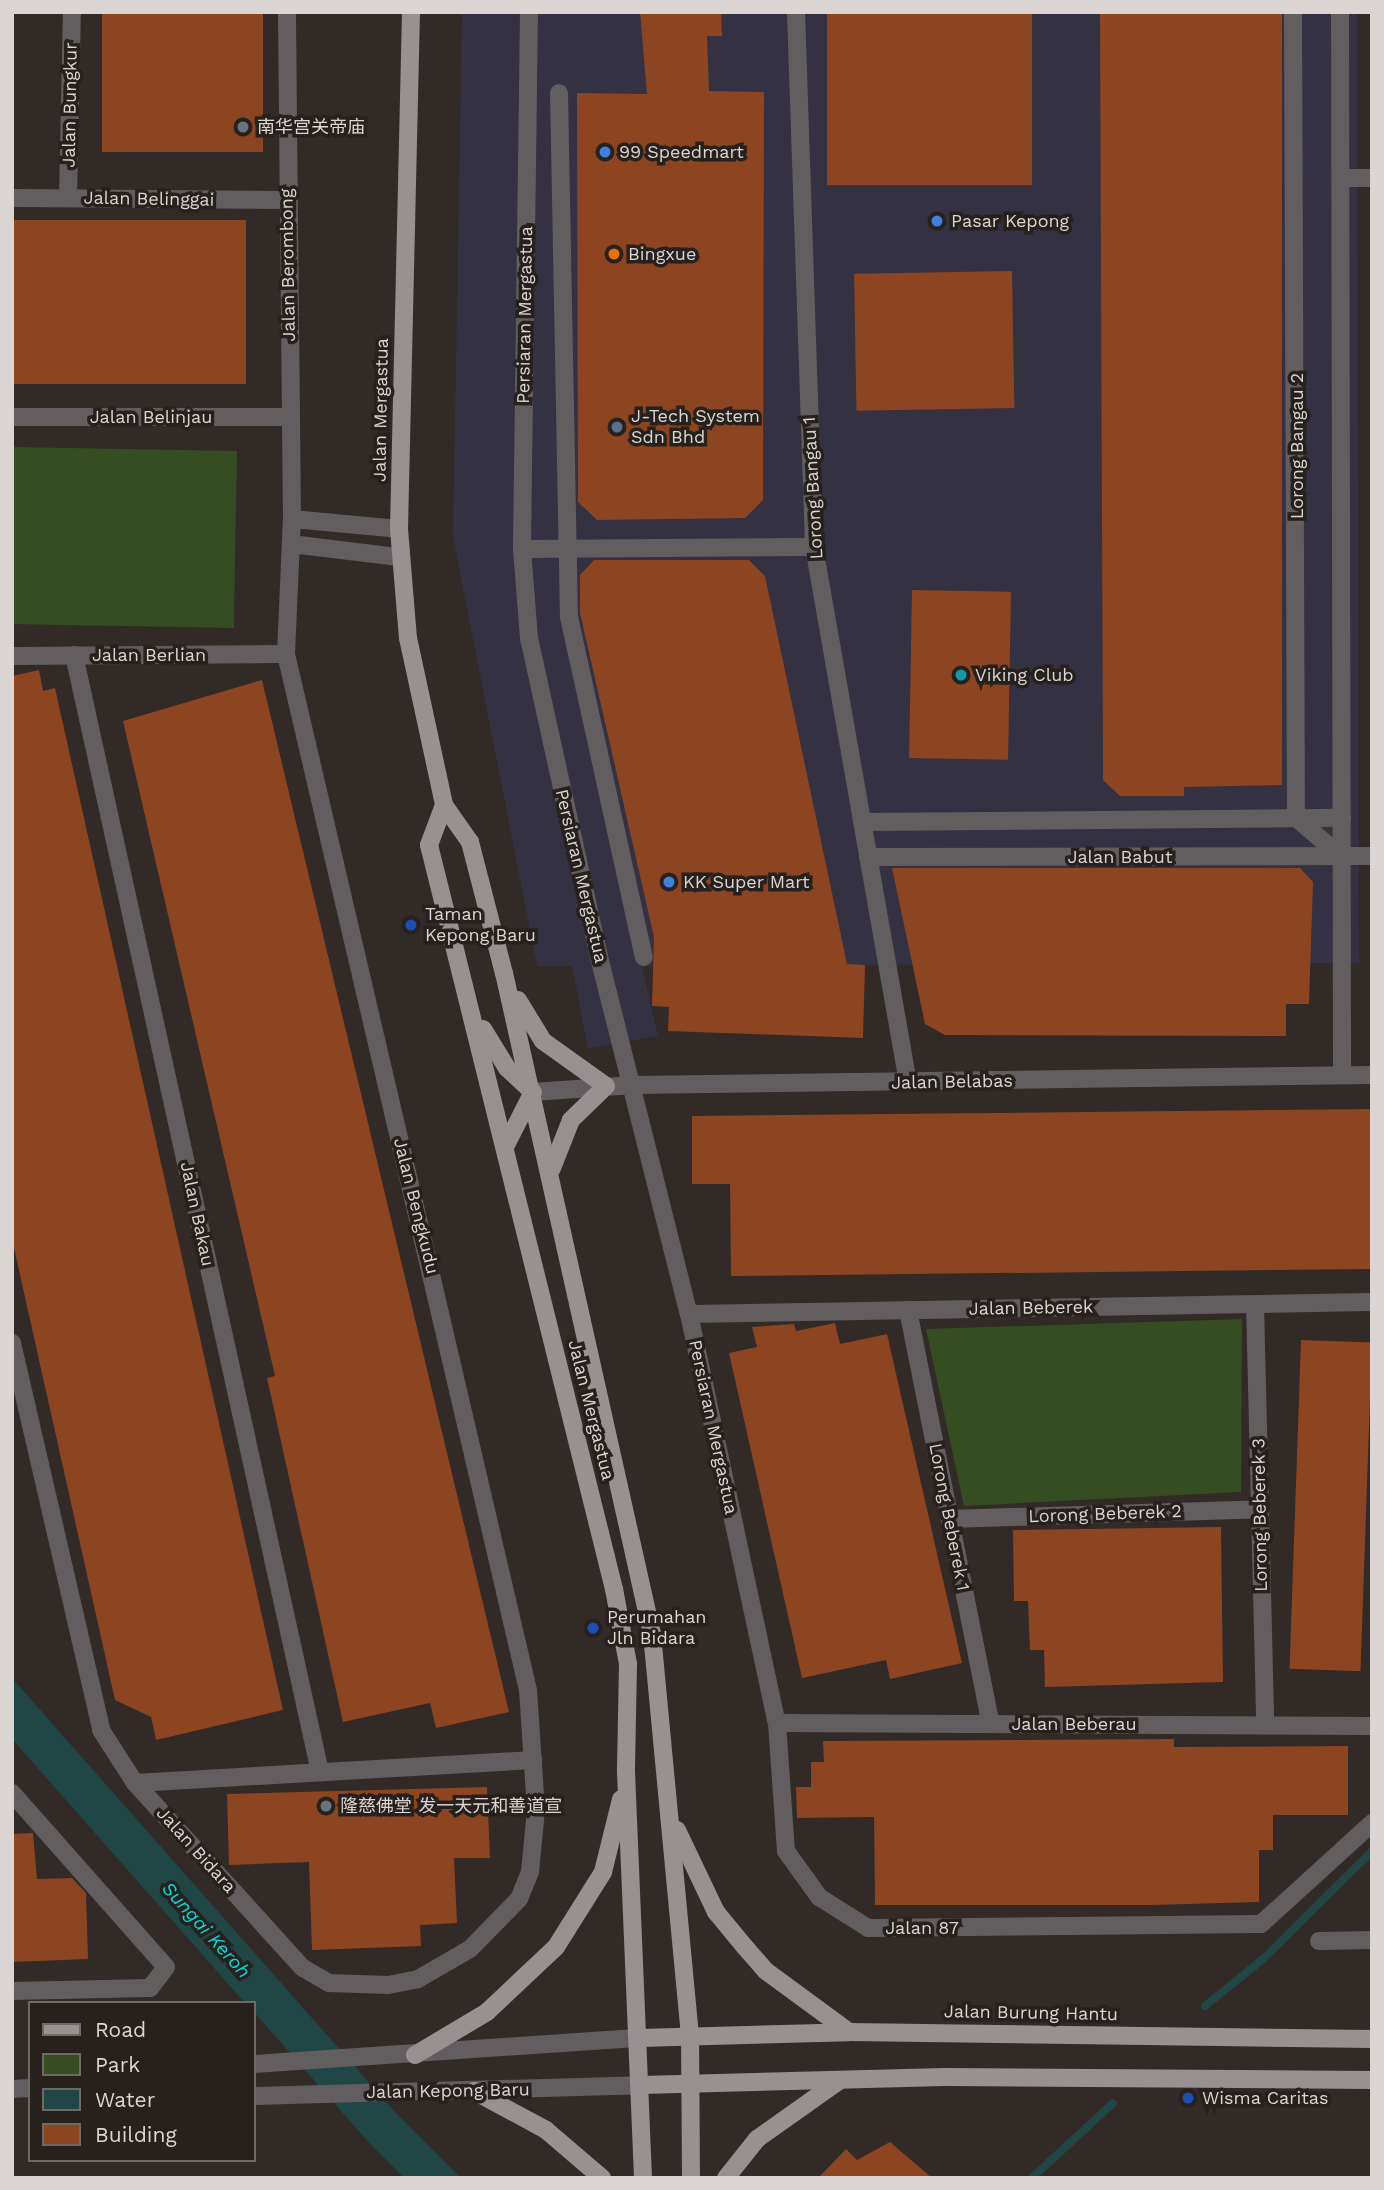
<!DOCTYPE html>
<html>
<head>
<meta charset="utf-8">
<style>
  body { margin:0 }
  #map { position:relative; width:1384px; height:2190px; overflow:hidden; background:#312a27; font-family:"Work Sans","Noto Sans SC",sans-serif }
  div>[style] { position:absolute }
  .commercial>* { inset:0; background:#333142 }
  .green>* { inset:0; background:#364c21; transform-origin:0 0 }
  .water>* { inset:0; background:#204646 }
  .stream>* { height:8px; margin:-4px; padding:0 4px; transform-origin:4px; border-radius:4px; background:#204646 }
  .building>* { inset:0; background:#8c4421; transform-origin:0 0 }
  .minor>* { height:18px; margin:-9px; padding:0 9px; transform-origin:9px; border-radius:9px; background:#625e5f }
  .major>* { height:18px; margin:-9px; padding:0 9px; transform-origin:9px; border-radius:9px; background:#989091 }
  .dots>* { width:19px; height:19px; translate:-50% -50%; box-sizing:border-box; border:4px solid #27211d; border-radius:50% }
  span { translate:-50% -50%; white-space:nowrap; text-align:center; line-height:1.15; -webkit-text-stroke:7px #27211d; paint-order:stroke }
  .street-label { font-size:18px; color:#dad5d3 }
  .poi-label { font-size:18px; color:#dad5d3 }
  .left { translate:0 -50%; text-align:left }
  .water-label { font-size:19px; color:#00dcde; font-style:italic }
  .frame { position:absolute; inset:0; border:14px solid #dad5d3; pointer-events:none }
  .legend { position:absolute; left:28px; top:2001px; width:228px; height:161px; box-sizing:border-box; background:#27211d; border:2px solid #6f6966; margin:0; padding:9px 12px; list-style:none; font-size:21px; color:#dad5d3 }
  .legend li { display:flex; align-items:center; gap:14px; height:35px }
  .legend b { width:35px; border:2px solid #6f6966 }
</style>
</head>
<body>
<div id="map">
  <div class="commercial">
    <div style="clip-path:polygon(462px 12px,1357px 12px,1359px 963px,642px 966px,658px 1036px,588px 1049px,572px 966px,537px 966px,453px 537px)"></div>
  </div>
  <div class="green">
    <div style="left:12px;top:447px;width:225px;height:177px;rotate:1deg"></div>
    <div style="clip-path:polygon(1242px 1319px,1241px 1492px,964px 1506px,926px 1329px)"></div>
  </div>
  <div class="water">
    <div style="clip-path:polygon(12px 1678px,395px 2112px,461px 2178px,404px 2178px,371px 2145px,254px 2012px,254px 2003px,245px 2003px,12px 1739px)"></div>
  </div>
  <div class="stream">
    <div style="left:1205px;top:2006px;width:75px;rotate:-39deg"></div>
    <div style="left:1263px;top:1959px;width:153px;rotate:-44.7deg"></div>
    <div style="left:1032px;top:2178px;width:110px;rotate:-42.8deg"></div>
  </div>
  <div class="building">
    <div style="left:102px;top:12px;width:161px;height:140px"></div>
    <div style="clip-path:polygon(640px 12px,721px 12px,722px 36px,707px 36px,709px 91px,764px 92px,763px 500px,745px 518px,597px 520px,578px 502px,577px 93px,647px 94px)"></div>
    <div style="left:827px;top:12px;width:205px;height:173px"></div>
    <div style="clip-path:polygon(1100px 12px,1282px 12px,1282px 785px,1184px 787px,1184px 796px,1120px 796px,1103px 780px)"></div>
    <div style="left:246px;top:220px;width:164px;height:234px;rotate:90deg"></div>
    <div style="left:1012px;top:271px;width:137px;height:158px;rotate:89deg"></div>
    <div style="clip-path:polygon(594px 560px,749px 560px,765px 576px,847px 964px,865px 965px,863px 1038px,668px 1031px,669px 1007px,652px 1006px,654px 937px,580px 613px,580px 575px)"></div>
    <div style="left:912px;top:590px;width:99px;height:168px;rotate:1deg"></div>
    <div style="clip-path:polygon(39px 670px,43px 691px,55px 688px,283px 1710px,156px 1740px,151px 1717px,115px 1700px,12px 1239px,12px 676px)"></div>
    <div style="clip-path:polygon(262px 680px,509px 1712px,436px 1728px,430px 1703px,343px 1722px,267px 1378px,275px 1376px,123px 721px)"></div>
    <div style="clip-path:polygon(892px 868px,1300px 868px,1313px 882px,1309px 1004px,1286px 1004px,1286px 1036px,945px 1035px,925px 1024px)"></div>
    <div style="clip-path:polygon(1372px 1109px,1372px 1269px,731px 1276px,730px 1184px,692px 1184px,692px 1116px)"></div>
    <div style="clip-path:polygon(835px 1323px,840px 1344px,887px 1334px,962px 1663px,890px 1679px,886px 1660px,802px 1678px,729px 1353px,757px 1347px,752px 1327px,794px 1324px,796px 1331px)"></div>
    <div style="left:1301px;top:1340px;width:71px;height:329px;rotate:2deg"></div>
    <div style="clip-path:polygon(1221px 1527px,1223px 1682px,1045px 1687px,1044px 1650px,1030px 1650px,1028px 1601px,1014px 1601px,1013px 1530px)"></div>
    <div style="clip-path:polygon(1174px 1739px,1174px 1747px,1348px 1746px,1348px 1815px,1273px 1815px,1273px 1850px,1259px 1850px,1259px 1902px,1150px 1905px,875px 1905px,874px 1817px,797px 1818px,796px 1787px,811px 1787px,811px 1762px,824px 1762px,823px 1741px)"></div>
    <div style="clip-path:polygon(487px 1787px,490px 1858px,454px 1858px,457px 1923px,420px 1925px,421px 1946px,312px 1950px,309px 1862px,229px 1865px,227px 1794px)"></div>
    <div style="clip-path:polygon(33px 1833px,37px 1879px,72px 1878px,86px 1893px,88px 1959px,12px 1962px,12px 1834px)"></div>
    <div style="clip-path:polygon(890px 2142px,932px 2178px,818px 2178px,846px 2149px,857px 2160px)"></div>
  </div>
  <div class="minor">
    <div style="left:529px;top:12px;width:537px;rotate:90.75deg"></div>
    <div style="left:522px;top:549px;width:89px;rotate:85.5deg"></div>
    <div style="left:529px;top:638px;width:327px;rotate:77.6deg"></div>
    <div style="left:599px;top:957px;width:368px;rotate:75.9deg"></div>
    <div style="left:689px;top:1314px;width:418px;rotate:77.9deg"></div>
    <div style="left:777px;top:1723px;width:128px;rotate:86deg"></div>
    <div style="left:786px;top:1851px;width:57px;rotate:54.3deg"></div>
    <div style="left:819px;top:1897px;width:58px;rotate:32.3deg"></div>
    <div style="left:868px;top:1928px;width:393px;rotate:-0.6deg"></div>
    <div style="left:1261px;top:1924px;width:150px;rotate:-42.3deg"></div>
    <div style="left:796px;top:12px;width:535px;rotate:88.07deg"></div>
    <div style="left:814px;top:547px;width:544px;rotate:80.05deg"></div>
    <div style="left:1293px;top:12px;width:806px;rotate:89.79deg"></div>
    <div style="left:1296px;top:818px;width:60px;rotate:40.3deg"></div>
    <div style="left:1340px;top:12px;width:1063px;rotate:89.89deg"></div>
    <div style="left:559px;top:93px;width:524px;rotate:88.91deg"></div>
    <div style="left:569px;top:617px;width:348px;rotate:77.6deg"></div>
    <div style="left:1341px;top:178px;width:31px"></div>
    <div style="left:12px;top:198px;width:274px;rotate:0.4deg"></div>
    <div style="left:68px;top:198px;width:186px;rotate:-88.8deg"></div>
    <div style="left:12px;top:417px;width:279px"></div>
    <div style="left:292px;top:519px;width:107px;rotate:5.3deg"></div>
    <div style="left:291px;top:544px;width:109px;rotate:6.9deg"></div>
    <div style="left:522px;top:549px;width:292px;rotate:-0.4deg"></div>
    <div style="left:74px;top:655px;width:1144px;rotate:77.58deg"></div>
    <div style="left:12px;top:656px;width:274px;rotate:-0.4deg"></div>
    <div style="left:862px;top:822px;width:480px;rotate:-0.5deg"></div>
    <div style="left:868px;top:857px;width:504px;rotate:-0.11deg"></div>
    <div style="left:533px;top:1092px;width:101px;rotate:-4deg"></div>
    <div style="left:634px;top:1085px;width:738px;rotate:-0.78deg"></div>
    <div style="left:1255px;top:1304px;width:421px;rotate:88.6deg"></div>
    <div style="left:908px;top:1310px;width:422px;rotate:78.7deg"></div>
    <div style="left:689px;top:1314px;width:683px;rotate:-1.01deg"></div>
    <div style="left:12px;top:1343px;width:397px;rotate:77deg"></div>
    <div style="left:101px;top:1730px;width:63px;rotate:57.3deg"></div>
    <div style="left:135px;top:1783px;width:250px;rotate:47.8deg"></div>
    <div style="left:303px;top:1968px;width:30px;rotate:30deg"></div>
    <div style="left:329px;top:1983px;width:59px;rotate:1.9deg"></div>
    <div style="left:388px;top:1985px;width:31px;rotate:-11deg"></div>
    <div style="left:418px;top:1979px;width:60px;rotate:-30deg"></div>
    <div style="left:470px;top:1949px;width:70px;rotate:-45.6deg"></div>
    <div style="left:519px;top:1899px;width:29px;rotate:-68deg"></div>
    <div style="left:530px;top:1872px;width:62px;rotate:-84.5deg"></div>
    <div style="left:536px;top:1810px;width:120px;rotate:-93.8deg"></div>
    <div style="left:528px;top:1690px;width:1064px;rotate:-103.15deg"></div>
    <div style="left:286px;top:654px;width:135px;rotate:-87.5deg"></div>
    <div style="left:292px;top:519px;width:507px;rotate:-90.57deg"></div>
    <div style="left:950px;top:1519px;width:310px;rotate:-1.8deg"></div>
    <div style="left:777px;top:1723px;width:595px;rotate:0.29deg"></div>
    <div style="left:135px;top:1783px;width:399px;rotate:-3.3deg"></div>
    <div style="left:12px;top:1793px;width:232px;rotate:48.5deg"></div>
    <div style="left:166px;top:1967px;width:26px;rotate:127deg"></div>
    <div style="left:150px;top:1988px;width:138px;rotate:178.8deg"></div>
    <div style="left:1319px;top:1941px;width:53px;rotate:-1.1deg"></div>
    <div style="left:254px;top:2064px;width:387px;rotate:-3.9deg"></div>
    <div style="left:12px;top:2089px;width:18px;rotate:-3deg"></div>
    <div style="left:254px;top:2096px;width:387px;rotate:-1.6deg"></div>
  </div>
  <div class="major">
    <div style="left:411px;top:12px;width:517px;rotate:91.33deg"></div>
    <div style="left:399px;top:529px;width:109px;rotate:85.3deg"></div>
    <div style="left:408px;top:638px;width:171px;rotate:77.8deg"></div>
    <div style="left:444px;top:805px;width:45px;rotate:54.9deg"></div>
    <div style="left:470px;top:842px;width:135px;rotate:75.5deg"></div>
    <div style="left:504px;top:973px;width:677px;rotate:77.38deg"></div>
    <div style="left:652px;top:1634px;width:402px;rotate:84.6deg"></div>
    <div style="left:690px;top:2034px;width:144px;rotate:89.6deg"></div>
    <div style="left:444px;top:805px;width:43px;rotate:110.6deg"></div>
    <div style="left:429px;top:845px;width:767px;rotate:76.04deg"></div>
    <div style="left:614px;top:1589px;width:76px;rotate:79.4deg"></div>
    <div style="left:628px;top:1664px;width:108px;rotate:91.1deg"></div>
    <div style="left:626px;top:1772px;width:406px;rotate:87.6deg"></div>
    <div style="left:518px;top:1000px;width:48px;rotate:58.6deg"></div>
    <div style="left:543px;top:1041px;width:77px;rotate:35.5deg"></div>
    <div style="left:606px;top:1086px;width:49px;rotate:135.8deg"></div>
    <div style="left:571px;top:1120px;width:52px;rotate:111.6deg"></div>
    <div style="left:483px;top:1029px;width:46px;rotate:58.4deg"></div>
    <div style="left:507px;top:1068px;width:35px;rotate:43deg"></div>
    <div style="left:506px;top:1145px;width:59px;rotate:-63deg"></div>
    <div style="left:677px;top:1830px;width:91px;rotate:64.6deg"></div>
    <div style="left:716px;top:1912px;width:45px;rotate:50.4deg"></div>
    <div style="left:745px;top:1947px;width:32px;rotate:49deg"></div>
    <div style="left:766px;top:1971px;width:103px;rotate:36.3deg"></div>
    <div style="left:640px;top:2038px;width:209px;rotate:-1.6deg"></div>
    <div style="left:849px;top:2032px;width:523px;rotate:0.77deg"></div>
    <div style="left:415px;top:2055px;width:84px;rotate:-30.8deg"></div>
    <div style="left:487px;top:2012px;width:95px;rotate:-43.3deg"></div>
    <div style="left:556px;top:1947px;width:89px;rotate:-57.9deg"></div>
    <div style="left:603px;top:1872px;width:75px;rotate:-76.1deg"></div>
    <div style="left:641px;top:2085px;width:303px;rotate:-1.5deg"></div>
    <div style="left:944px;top:2077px;width:428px;rotate:0.4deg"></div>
    <div style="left:474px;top:2091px;width:82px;rotate:28.4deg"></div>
    <div style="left:546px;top:2130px;width:74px;rotate:40.6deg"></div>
    <div style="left:726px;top:2178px;width:50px;rotate:-51.5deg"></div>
    <div style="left:757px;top:2139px;width:100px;rotate:-35.3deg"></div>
  </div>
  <div class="dots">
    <div style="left:243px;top:127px;background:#6b7280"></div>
    <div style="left:605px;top:152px;background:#3f7fe0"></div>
    <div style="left:937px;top:221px;background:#3f7fe0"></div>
    <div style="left:614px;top:254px;background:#e8710a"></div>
    <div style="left:617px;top:427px;background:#5c6f8a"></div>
    <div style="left:961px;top:675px;background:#0f9aa8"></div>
    <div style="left:669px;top:882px;background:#3f7fe0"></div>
    <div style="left:411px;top:925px;background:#1a4fb4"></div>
    <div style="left:593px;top:1628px;background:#1a4fb4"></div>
    <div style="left:326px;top:1806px;background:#6b7280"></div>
    <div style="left:1188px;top:2098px;background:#1a4fb4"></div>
  </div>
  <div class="street-label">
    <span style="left:70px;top:105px;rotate:-89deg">Jalan Bungkur</span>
    <span style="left:149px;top:199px;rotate:1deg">Jalan Belinggai</span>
    <span style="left:288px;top:265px;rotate:-91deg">Jalan Berombong</span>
    <span style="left:525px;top:315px;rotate:-89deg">Persiaran Mergastua</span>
    <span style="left:381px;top:410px;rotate:-89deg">Jalan Mergastua</span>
    <span style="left:151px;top:417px">Jalan Belinjau</span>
    <span style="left:1297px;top:446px;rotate:-90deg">Lorong Bangau 2</span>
    <span style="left:813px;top:488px;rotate:-93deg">Lorong Bangau 1</span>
    <span style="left:149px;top:655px">Jalan Berlian</span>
    <span style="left:1120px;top:857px">Jalan Babut</span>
    <span style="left:581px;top:876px;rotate:77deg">Persiaran Mergastua</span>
    <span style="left:952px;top:1082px;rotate:-1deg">Jalan Belabas</span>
    <span style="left:416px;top:1206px;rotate:76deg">Jalan Bengkudu</span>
    <span style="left:197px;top:1214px;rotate:78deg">Jalan Bakau</span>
    <span style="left:1031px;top:1308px;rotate:-1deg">Jalan Beberek</span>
    <span style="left:591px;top:1410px;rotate:76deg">Jalan Mergastua</span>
    <span style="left:713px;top:1427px;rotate:78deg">Persiaran Mergastua</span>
    <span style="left:1105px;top:1514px;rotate:-2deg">Lorong Beberek 2</span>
    <span style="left:1260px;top:1515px;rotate:-91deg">Lorong Beberek 3</span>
    <span style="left:949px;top:1517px;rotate:79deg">Lorong Beberek 1</span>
    <span style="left:1074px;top:1724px">Jalan Beberau</span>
    <span style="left:196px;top:1850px;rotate:48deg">Jalan Bidara</span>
    <span style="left:922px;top:1928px">Jalan 87</span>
    <span style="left:1031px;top:2013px;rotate:1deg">Jalan Burung Hantu</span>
    <span style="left:448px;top:2091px;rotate:-1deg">Jalan Kepong Baru</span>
  </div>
  <div class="poi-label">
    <span class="left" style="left:257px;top:127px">南华宫关帝庙</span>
    <span class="left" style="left:619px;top:152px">99 Speedmart</span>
    <span class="left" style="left:951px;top:221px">Pasar Kepong</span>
    <span class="left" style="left:628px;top:254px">Bingxue</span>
    <span class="left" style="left:631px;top:427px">J-Tech System<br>Sdn Bhd</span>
    <span class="left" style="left:975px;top:675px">Viking Club</span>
    <span class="left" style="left:683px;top:882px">KK Super Mart</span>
    <span class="left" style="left:425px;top:925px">Taman<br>Kepong Baru</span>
    <span class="left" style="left:607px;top:1628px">Perumahan<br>Jln Bidara</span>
    <span class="left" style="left:340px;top:1806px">隆慈佛堂 发一天元和善道宣</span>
    <span class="left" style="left:1202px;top:2098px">Wisma Caritas</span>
  </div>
  <div class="water-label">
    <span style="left:206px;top:1930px;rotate:48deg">Sungai Keroh</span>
  </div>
  <div class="frame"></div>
  <ul class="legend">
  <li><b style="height:9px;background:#989091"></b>Road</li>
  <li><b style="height:19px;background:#364c21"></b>Park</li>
  <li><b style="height:19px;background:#204646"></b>Water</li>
  <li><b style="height:19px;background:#8c4421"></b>Building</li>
  </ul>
</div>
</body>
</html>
